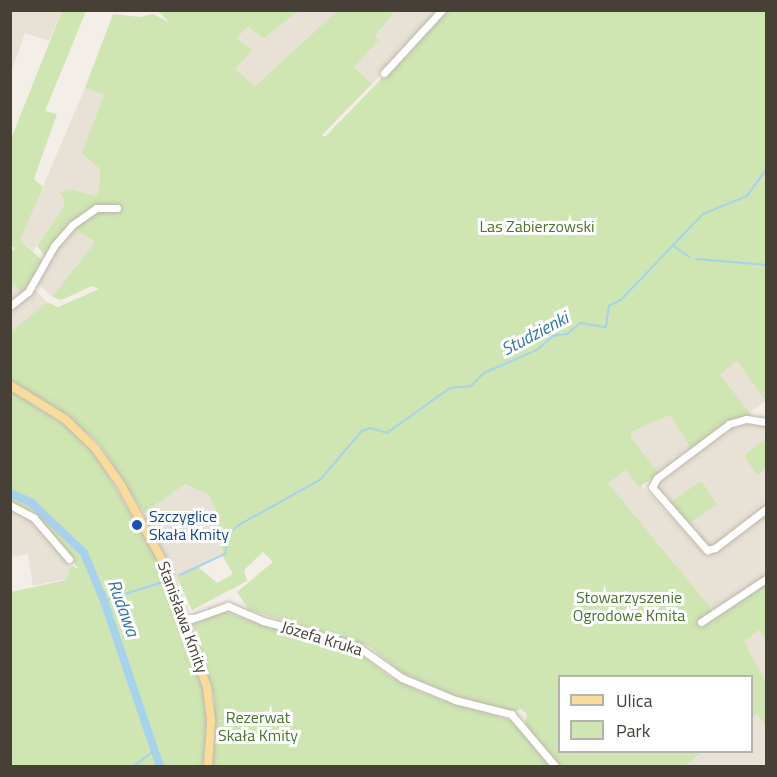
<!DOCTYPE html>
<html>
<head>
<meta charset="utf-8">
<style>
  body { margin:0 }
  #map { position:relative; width:777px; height:777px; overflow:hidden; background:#f3efe8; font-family:"Titillium Web",sans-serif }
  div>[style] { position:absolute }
  .residential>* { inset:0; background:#e7e1d6; transform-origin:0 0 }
  .green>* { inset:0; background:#cfe5b2; transform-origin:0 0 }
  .stream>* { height:1.5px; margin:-0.75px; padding:0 0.75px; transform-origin:0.75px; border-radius:0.75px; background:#a7d2ed }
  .river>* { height:8px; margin:-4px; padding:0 4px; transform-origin:4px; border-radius:4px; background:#a7d2ed }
  .roads { filter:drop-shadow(0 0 2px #beb7ab) drop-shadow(0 0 2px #beb7ab) }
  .minor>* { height:7px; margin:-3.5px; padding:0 3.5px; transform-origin:3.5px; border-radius:3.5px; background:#fff }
  .major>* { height:8px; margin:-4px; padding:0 4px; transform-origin:4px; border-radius:4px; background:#f9dc9a }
  .dots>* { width:16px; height:16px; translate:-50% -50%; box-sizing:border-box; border:3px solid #fff; border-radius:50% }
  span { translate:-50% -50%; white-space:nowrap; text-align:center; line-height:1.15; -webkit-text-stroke:6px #fff; paint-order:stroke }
  .park-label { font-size:16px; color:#4a752c }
  .transit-label { font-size:16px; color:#164399 }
  .left { translate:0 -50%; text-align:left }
  .street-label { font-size:16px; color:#464037 }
  .water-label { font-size:18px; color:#3378a5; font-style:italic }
  .frame { position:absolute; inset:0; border:12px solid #464037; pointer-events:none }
  .legend { position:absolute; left:558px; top:675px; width:195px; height:78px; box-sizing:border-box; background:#fff; border:2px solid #b5b3af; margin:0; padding:8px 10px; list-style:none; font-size:18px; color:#464037 }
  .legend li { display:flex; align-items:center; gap:12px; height:30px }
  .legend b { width:30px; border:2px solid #b5b3af }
</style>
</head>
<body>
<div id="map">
  <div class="residential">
    <div style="clip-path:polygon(11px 11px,62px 11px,49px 41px,25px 33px,11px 72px)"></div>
    <div style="clip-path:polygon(299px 11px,337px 11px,255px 86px,235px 69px,251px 50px,236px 38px,248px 27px,264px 38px)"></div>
    <div style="clip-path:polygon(395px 11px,442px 11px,372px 84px,354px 67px,379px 40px,375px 36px)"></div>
    <div style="clip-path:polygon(85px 88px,104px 95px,83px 152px,100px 169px,99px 187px,96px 196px,69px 189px,59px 194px,65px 199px,63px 208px,33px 251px,20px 240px)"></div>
    <div style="clip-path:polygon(72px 227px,95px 242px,52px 297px,36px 282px)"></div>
    <div style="clip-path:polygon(14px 283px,35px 290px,47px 302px,11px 333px,11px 285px)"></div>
    <div style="left:737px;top:361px;width:49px;height:21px;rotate:54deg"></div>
    <div style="clip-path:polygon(670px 415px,692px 450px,659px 474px,630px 437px,631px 432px)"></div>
    <div style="clip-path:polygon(743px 421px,766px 424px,766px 438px,744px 456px,757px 474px,766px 468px,766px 507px,710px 549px,688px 526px,701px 481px,669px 505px,656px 486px,730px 427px)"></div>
    <div style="clip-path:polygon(626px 469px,708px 557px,766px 512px,766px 576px,715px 613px,608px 483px)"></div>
    <div style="clip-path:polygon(185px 484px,209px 495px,216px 509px,222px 555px,174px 576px,141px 515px)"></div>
    <div style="clip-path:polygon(11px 506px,32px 517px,67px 558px,71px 566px,66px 579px,33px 586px,28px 554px,11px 557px)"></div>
    <div style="clip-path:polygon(759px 630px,766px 640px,766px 682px,744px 642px)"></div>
    <div style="clip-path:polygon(757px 714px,766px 726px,766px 766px,686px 766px,702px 752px,752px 752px,752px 718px)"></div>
  </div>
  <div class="green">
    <div style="clip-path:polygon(62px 11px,86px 11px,45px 111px,57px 114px,34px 179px,43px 187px,20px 240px,43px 261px,22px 294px,14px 284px,11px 285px,11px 252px,15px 248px,11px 246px,11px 139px)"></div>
    <div style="clip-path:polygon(158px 11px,299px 11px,264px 38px,248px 27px,236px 38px,252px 50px,235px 69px,255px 86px,337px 11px,395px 11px,375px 36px,379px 40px,354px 67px,372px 84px,322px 135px,325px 137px,447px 11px,766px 11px,766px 401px,737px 361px,720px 374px,752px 416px,740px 418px,692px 450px,670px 415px,631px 432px,631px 437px,659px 474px,639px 487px,626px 470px,608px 483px,715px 613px,698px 623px,725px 612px,766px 581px,766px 640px,759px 630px,744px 642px,766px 682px,766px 726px,757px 714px,752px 718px,752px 676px,560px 676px,560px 752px,702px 752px,685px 766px,558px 766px,525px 724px,527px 714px,521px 709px,514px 712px,455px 696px,402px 673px,369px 646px,249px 610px,237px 592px,273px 562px,263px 552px,244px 570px,247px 581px,192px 610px,176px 575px,197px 566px,217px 583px,233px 574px,222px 555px,216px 510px,209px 495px,185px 484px,144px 513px,99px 443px,59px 410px,11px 381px,11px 332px,47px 302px,58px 307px,99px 289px,92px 286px,61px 300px,52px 297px,95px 242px,72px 227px,107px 206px,79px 217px,46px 257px,37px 246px,63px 208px,65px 199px,59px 193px,69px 189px,96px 196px,99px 187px,100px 169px,82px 153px,104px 95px,85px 88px,113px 14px,140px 17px,153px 14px,169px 22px)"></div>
    <div style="clip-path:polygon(10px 390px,65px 425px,96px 455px,158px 560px,203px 689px,207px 723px,203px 766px,11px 766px,11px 592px,66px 580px,71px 566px,79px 569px,36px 518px,11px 503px)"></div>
    <div style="clip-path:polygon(766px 438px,766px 468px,757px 475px,744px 456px)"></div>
    <div style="left:701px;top:481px;width:28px;height:40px;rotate:55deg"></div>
    <div style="clip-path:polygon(221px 611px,364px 657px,390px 677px,423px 693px,516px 722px,551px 766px,211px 766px,215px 700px,193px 625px)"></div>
  </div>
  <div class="stream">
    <div style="left:674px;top:246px;width:19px;rotate:35deg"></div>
    <div style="left:696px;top:259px;width:70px;rotate:4.9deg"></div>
    <div style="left:180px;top:575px;width:50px;rotate:-25deg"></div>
    <div style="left:225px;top:554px;width:20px;rotate:-81deg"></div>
    <div style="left:228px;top:534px;width:14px;rotate:-39deg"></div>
    <div style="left:239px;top:525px;width:93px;rotate:-29.1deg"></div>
    <div style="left:320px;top:480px;width:65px;rotate:-49.4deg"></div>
    <div style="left:362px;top:431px;width:9px;rotate:-18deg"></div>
    <div style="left:371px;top:428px;width:17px;rotate:17deg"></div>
    <div style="left:387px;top:433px;width:77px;rotate:-35.5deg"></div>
    <div style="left:450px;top:388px;width:21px;rotate:-5deg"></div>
    <div style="left:471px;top:386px;width:18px;rotate:-45deg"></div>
    <div style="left:484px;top:373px;width:58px;rotate:-23.5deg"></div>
    <div style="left:537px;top:350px;width:21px;rotate:-41deg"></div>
    <div style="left:553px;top:336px;width:14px;rotate:-8deg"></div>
    <div style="left:567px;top:334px;width:17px;rotate:-40deg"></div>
    <div style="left:580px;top:323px;width:26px;rotate:9deg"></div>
    <div style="left:606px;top:327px;width:21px;rotate:-82deg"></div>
    <div style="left:609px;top:306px;width:13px;rotate:-27deg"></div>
    <div style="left:621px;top:300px;width:119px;rotate:-46.4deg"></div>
    <div style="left:703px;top:214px;width:48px;rotate:-22.2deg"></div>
    <div style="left:747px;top:196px;width:32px;rotate:-54deg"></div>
    <div style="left:104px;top:601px;width:62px;rotate:-17.9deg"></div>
    <div style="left:228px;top:610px;width:48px;rotate:20.7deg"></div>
    <div style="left:193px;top:623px;width:9px;rotate:-27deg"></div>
    <div style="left:296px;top:633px;width:32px;rotate:20deg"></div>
    <div style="left:134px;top:766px;width:25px;rotate:-37deg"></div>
  </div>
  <div class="river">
    <div style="left:10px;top:493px;width:24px;rotate:24deg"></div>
    <div style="left:32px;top:503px;width:72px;rotate:43.9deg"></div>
    <div style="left:84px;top:553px;width:52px;rotate:67.4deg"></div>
    <div style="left:104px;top:601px;width:174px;rotate:71.3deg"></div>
  </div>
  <div class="roads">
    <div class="minor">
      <div style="left:384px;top:73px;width:86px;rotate:-47.4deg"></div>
      <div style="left:10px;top:306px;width:23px;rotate:-38deg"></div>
      <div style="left:28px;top:292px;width:53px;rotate:-60.5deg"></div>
      <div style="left:54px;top:246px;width:28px;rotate:-49deg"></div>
      <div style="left:72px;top:225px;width:29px;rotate:-35deg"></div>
      <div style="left:96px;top:208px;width:21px"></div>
      <div style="left:766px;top:422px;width:20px;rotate:-171deg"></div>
      <div style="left:746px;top:419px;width:18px;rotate:164deg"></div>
      <div style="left:729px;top:424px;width:90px;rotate:143.1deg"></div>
      <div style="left:657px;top:478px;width:10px;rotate:119deg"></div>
      <div style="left:652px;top:487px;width:84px;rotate:48.9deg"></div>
      <div style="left:707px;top:550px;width:8px;rotate:-14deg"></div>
      <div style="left:715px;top:548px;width:64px;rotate:-37.4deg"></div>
      <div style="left:10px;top:505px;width:27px;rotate:28deg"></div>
      <div style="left:34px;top:518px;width:54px;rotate:49.5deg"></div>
      <div style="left:186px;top:621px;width:45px;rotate:-19.7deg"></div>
      <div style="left:228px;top:606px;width:38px;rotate:23deg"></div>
      <div style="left:263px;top:621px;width:97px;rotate:14.9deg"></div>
      <div style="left:357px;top:646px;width:55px;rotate:35.4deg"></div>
      <div style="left:402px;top:678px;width:57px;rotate:22.5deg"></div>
      <div style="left:455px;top:700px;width:58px;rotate:14deg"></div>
      <div style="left:511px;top:714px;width:68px;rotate:49.8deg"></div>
      <div style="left:701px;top:622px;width:78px;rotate:-33.5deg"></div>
    </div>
    <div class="major">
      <div style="left:10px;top:385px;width:65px;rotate:31.7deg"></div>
      <div style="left:65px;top:419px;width:42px;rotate:44deg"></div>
      <div style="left:95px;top:448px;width:45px;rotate:54.9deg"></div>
      <div style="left:121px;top:485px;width:83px;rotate:61.3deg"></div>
      <div style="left:161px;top:558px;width:137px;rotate:70.4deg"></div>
      <div style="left:207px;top:687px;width:35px;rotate:83deg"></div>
      <div style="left:211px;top:722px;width:44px;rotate:93.9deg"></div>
    </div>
  </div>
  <div class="dots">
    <div style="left:137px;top:525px;background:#1a4fb4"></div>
  </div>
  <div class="park-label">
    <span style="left:537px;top:226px">Las Zabierzowski</span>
    <span style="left:629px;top:606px">Stowarzyszenie<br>Ogrodowe Kmita</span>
    <span style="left:258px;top:726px">Rezerwat<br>Skała Kmity</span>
  </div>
  <div class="transit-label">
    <span class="left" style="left:149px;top:525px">Szczyglice<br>Skała Kmity</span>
  </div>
  <div class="street-label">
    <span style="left:183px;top:617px;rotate:70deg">Stanisława Kmity</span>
    <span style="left:322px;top:638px;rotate:17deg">Józefa Kruka</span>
  </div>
  <div class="water-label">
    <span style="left:535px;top:334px;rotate:-28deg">Studzienki</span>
    <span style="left:123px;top:608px;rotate:70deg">Rudawa</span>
  </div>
  <div class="frame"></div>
  <ul class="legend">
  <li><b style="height:8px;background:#f9dc9a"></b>Ulica</li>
  <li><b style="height:16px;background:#cfe5b2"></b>Park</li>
  </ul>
</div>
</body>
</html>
